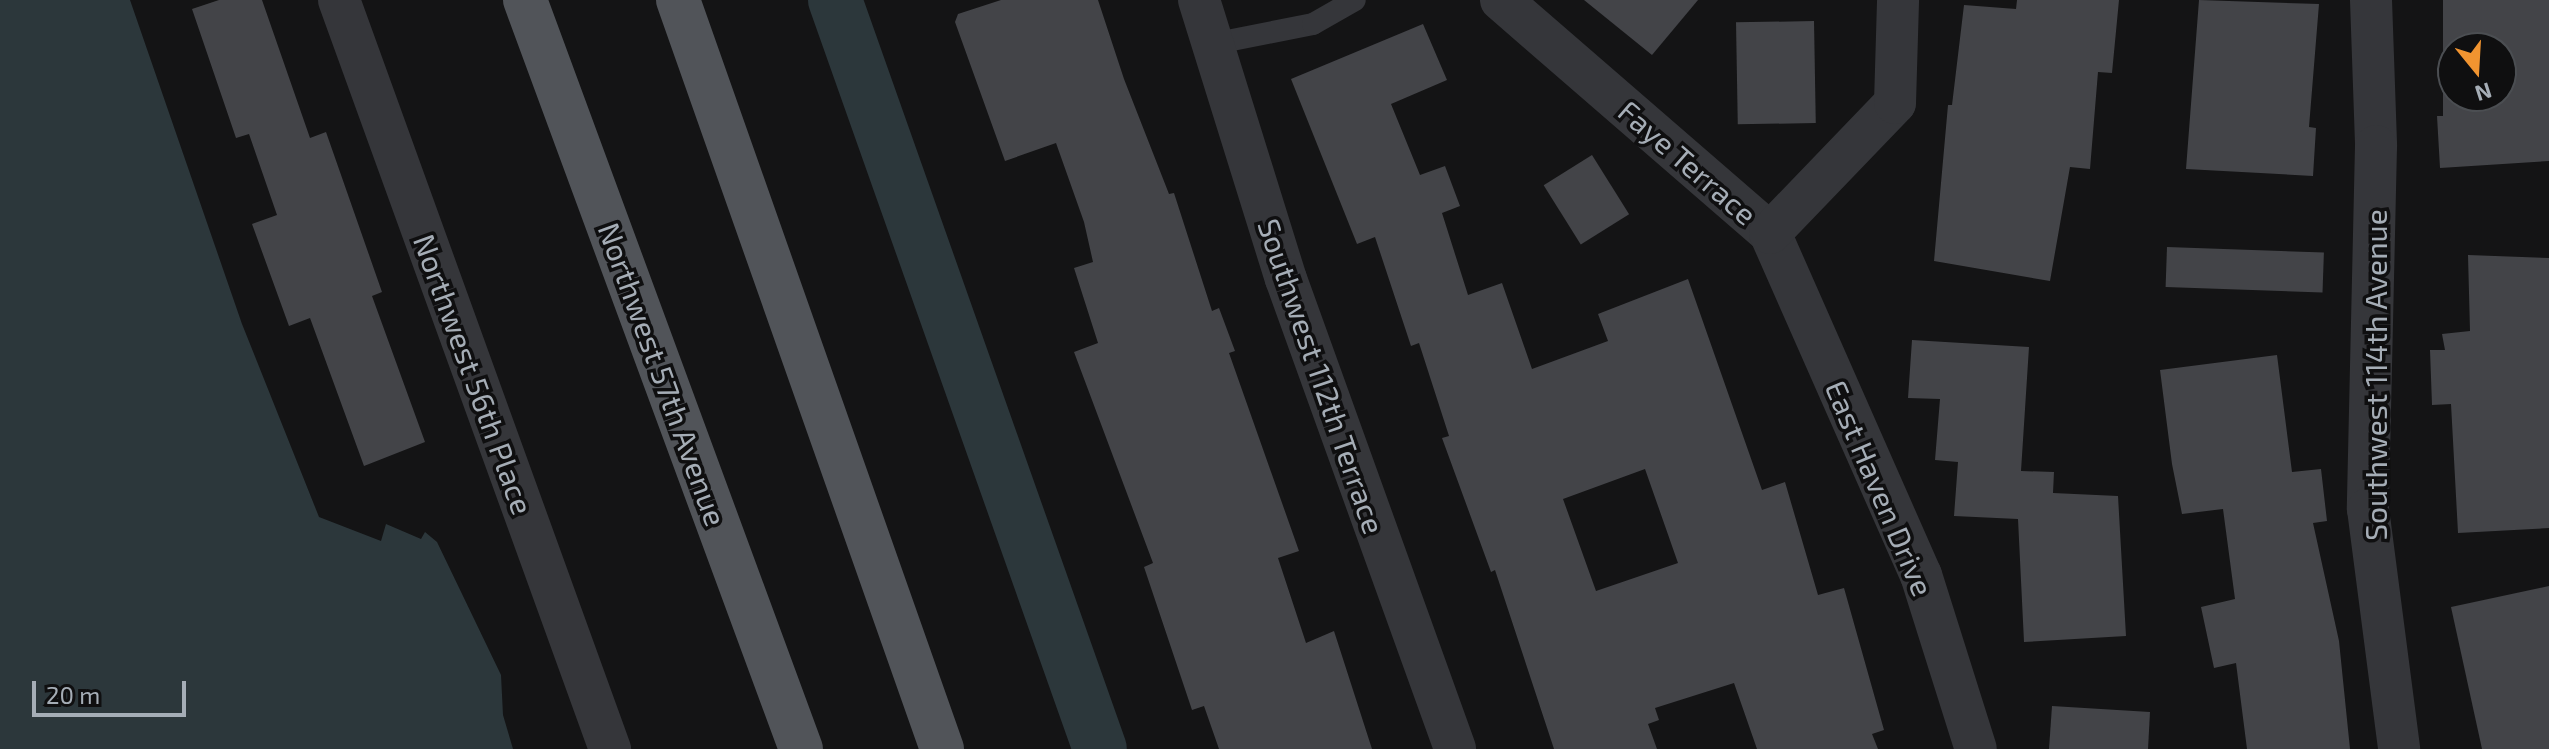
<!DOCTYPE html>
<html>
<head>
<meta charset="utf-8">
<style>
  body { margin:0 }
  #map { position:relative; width:2549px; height:749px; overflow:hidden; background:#141415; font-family:"Exo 2",sans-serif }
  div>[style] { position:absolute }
  .water>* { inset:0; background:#2c373b }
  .canal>* { height:54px; margin:-27px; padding:0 27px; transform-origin:27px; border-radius:27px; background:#2c373b }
  .building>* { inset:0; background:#434448; transform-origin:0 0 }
  .service>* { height:22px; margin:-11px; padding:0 11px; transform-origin:11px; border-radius:11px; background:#35363a }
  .minor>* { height:42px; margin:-21px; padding:0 21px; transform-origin:21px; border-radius:21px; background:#35363a }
  .primary>* { height:44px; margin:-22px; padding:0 22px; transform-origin:22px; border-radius:22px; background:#515459 }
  span { translate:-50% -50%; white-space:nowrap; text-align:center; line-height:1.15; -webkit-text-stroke:7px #0f0f10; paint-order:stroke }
  .street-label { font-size:30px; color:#a5adb6 }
  .north { position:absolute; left:2437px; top:32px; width:80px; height:80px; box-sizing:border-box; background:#0f0f10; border:2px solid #4b4e52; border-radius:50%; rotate:162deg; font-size:22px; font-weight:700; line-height:32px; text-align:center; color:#a5adb6 }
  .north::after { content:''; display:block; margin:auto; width:28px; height:36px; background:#f19430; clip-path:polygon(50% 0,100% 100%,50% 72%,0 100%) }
  .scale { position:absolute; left:32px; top:681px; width:154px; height:36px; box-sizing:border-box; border:4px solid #a5adb6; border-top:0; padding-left:10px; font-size:24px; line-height:28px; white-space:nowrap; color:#a5adb6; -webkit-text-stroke:6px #0f0f10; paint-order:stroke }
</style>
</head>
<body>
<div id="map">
  <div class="water">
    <div style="clip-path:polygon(0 0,130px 0,242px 324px,319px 517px,381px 541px,386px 524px,421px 539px,425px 532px,437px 542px,501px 675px,503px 715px,513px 749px,0 749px)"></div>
  </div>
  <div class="canal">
    <div style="left:835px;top:0;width:794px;rotate:70.52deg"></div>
  </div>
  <div class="building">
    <div style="clip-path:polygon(219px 0,262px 0,310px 138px,326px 132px,382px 292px,372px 296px,425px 442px,364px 466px,310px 318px,289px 326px,252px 224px,277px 215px,249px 134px,236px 138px,192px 9px)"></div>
    <div style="clip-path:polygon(1001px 0,1098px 0,1124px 79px,1169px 194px,1174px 193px,1212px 311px,1219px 308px,1235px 351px,1229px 353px,1299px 551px,1278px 558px,1306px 643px,1334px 631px,1372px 749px,1219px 749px,1204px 706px,1192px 710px,1144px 567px,1153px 563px,1074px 352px,1098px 343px,1074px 268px,1093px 262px,1084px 222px,1056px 143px,1005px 161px,955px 22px,958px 14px)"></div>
    <div style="clip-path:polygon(1584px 0,1698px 0,1652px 55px)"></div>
    <div style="clip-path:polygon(2017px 0,2119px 0,2112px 73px,2098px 72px,2090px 169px,2070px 167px,2050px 281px,1934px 261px,1948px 105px,1952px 105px,1964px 5px,2016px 9px)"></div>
    <div style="clip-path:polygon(2199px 0,2319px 4px,2309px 127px,2316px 128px,2313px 176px,2186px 169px)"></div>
    <div style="clip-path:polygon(evenodd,2443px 0,2549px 0,2549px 161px,2440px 168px,2437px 116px,2443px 116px,2443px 0,2453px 48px,2501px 48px,2501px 96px,2453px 96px,2453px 48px)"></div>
    <div style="left:1814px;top:21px;width:102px;height:78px;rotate:89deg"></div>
    <div style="clip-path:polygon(evenodd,1423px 24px,1447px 80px,1391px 104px,1420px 175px,1445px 166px,1460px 206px,1442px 213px,1468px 295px,1502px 283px,1532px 369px,1608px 341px,1598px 314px,1688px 279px,1762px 490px,1785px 482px,1818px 595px,1844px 588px,1884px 730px,1872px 734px,1878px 749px,1757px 749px,1734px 683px,1655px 708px,1659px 720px,1648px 724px,1657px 749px,1554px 749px,1495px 570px,1491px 572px,1442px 438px,1449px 436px,1419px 343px,1411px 346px,1375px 237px,1357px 244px,1291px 79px,1423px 24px,1645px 469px,1678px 563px,1596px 591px,1563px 499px,1645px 469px)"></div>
    <div style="left:1592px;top:155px;width:70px;height:57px;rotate:58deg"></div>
    <div style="left:2167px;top:247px;width:157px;height:40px;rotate:2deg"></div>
    <div style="clip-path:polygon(2468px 255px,2549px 258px,2549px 528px,2458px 533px,2451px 404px,2432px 405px,2430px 350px,2445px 350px,2442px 334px,2470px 331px)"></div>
    <div style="clip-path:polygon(1912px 340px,2029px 347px,2021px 471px,2054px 472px,2053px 493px,2118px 496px,2126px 636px,2024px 642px,2018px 519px,1954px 516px,1958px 462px,1935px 460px,1940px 399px,1908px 398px)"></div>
    <div style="clip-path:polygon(2277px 355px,2292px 472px,2321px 469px,2327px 521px,2313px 523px,2339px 641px,2350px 749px,2247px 749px,2236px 663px,2214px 668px,2201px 607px,2235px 599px,2223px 509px,2182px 514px,2172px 464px,2160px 370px)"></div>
    <div style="clip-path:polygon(2549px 586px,2549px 749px,2482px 749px,2451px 607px)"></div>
    <div style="clip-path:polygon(2052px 706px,2150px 712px,2148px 749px,2049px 749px)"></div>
  </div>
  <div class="service">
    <div style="left:1212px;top:44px;width:103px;rotate:-11.2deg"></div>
    <div style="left:1313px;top:24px;width:48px;rotate:-29.7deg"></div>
  </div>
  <div class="minor">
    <div style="left:339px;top:0;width:797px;rotate:70.11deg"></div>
    <div style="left:1199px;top:0;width:292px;rotate:72.7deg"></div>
    <div style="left:1286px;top:279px;width:499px;rotate:70.2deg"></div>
    <div style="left:1501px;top:0;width:356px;rotate:40.9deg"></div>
    <div style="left:1770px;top:233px;width:374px;rotate:66.2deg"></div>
    <div style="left:1921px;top:575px;width:182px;rotate:72.5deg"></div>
    <div style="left:2371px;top:0;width:146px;rotate:88deg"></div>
    <div style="left:2376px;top:146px;width:363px;rotate:91.3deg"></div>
    <div style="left:2368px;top:509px;width:242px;rotate:82.6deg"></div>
    <div style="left:1770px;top:233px;width:180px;rotate:-46.1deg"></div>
    <div style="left:1895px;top:103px;width:103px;rotate:-88.3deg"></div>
  </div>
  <div class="primary">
    <div style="left:525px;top:0;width:798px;rotate:69.77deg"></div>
    <div style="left:678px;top:0;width:794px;rotate:70.58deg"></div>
  </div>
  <div class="street-label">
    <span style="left:1688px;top:162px;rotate:41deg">Faye Terrace</span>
    <span style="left:474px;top:374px;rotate:70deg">Northwest 56th Place</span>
    <span style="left:663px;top:374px;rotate:70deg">Northwest 57th Avenue</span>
    <span style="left:2375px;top:375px;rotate:-90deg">Southwest 114th Avenue</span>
    <span style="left:1322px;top:376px;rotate:71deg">Southwest 112th Terrace</span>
    <span style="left:1880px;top:488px;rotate:67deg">East Haven Drive</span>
  </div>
  <div class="north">N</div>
  <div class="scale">20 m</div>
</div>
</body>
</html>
